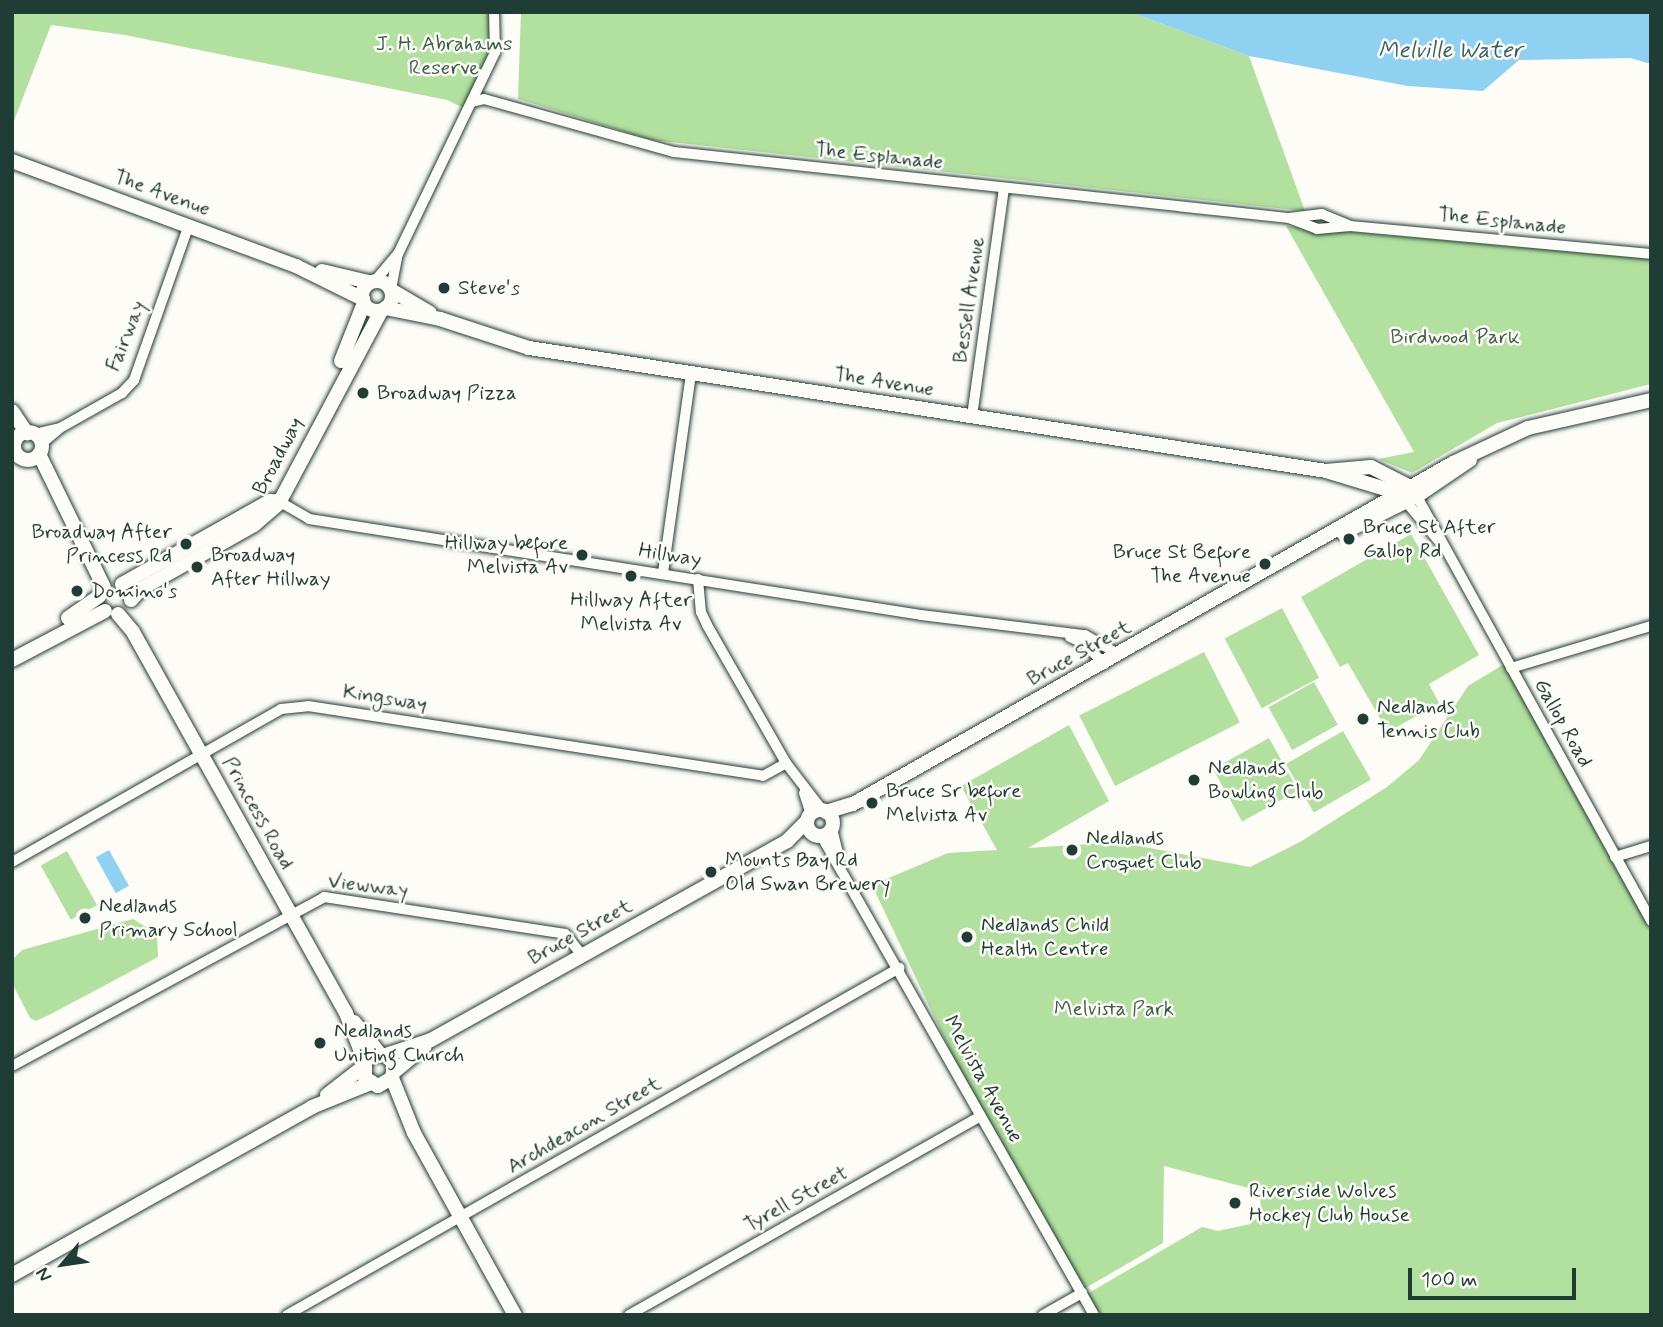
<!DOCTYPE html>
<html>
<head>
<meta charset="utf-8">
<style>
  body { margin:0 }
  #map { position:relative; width:1663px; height:1327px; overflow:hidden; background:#fdfcf7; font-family:Mynerve,sans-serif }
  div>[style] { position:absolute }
  .green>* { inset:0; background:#b2e09f; transform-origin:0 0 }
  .water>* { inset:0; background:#8fd1f1; transform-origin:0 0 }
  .roads { filter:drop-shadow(0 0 2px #1f3d34) drop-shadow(0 0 2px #1f3d34) }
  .street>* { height:10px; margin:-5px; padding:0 5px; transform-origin:5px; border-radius:5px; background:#fdfcf7 }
  .secondary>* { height:14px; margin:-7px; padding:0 7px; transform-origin:7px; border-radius:7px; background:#fdfcf7 }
  .secondary>.ring { margin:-7px; padding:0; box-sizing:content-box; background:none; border:14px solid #fdfcf7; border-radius:50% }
  .dots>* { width:19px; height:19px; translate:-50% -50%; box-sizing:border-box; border:4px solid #fdfcf7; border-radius:50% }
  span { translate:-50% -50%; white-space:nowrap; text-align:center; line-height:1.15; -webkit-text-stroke:5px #fdfcf7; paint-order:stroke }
  .park-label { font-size:21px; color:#3c5e49 }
  .street-label { font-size:21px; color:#1f3d34 }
  .poi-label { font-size:21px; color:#1f3d34 }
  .left { translate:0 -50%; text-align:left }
  .right { translate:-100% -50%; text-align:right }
  .water-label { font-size:23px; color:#3b6263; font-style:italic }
  .frame { position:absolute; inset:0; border:14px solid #1f3d34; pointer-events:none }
  .north { position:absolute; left:28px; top:1229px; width:70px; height:70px; -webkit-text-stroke:5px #fdfcf7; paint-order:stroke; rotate:241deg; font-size:19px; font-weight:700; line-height:28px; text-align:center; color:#1f3d34 }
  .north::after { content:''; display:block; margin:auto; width:24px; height:32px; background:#1f3d34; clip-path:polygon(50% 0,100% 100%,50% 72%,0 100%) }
  .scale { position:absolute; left:1408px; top:1268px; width:168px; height:32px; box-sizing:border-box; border:4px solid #1f3d34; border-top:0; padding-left:9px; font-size:21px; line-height:24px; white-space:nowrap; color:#1f3d34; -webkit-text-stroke:5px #fdfcf7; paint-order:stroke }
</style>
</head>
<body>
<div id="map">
  <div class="green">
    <div style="clip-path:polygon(12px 12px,492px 12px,495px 52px,468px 110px,447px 100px,125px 35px,51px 25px,12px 126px)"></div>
    <div style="clip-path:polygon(521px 12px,1130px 12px,1249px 56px,1305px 211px,652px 140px,518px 99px)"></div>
    <div style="clip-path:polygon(1286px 226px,1651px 259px,1651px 384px,1497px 423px,1412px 473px,1378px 459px,1414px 452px)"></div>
    <div style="clip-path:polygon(1411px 534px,1479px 655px,1429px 684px,1439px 703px,1388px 732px,1348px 663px,1340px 667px,1301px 597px)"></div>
    <div style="left:1282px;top:608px;width:79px;height:65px;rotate:62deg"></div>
    <div style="left:1204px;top:652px;width:79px;height:140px;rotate:63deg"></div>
    <div style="clip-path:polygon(1506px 663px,1651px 926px,1651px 1315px,1099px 1315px,1087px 1294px,1202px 1227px,1218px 1231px,1250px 1224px,1261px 1214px,1260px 1191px,1164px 1166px,1163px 1243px,1082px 1290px,981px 1116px,872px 885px,948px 853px,997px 850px,961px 786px,1069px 725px,1109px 801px,1028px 848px,1118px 842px,1250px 867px,1300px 842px,1387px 787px,1419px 760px,1468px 686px)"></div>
    <div style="left:1314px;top:682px;width:49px;height:52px;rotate:61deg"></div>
    <div style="left:1343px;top:731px;width:56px;height:66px;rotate:60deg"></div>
    <div style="left:1269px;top:738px;width:60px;height:64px;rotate:61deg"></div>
    <div style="left:67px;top:851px;width:62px;height:30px;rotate:61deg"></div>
    <div style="clip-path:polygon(133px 919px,157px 934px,158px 957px,51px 1014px,36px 1021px,30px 1018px,12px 983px,12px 960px,22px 950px)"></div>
  </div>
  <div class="water">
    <div style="clip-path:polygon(1130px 12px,1651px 12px,1651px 64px,1630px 58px,1519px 60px,1483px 91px,1408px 86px,1249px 56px)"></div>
    <div style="left:109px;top:850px;width:41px;height:15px;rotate:61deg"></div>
  </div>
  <div class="roads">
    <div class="street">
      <div style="left:472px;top:102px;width:12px;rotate:-14deg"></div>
      <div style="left:484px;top:99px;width:197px;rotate:15.6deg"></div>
      <div style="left:674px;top:152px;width:619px;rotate:6.13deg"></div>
      <div style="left:1289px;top:218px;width:33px;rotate:-7deg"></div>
      <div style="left:1322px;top:214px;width:30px;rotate:23deg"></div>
      <div style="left:1289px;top:218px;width:30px;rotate:21deg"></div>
      <div style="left:1317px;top:229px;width:33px;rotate:-5deg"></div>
      <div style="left:1350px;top:226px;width:302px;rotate:5.3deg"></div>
      <div style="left:375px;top:281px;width:35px;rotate:-50deg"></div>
      <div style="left:391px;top:289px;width:36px;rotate:-79deg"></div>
      <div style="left:398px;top:254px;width:224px;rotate:-64.3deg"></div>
      <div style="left:495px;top:52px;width:40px;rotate:-91.4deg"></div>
      <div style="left:972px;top:416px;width:230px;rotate:-82deg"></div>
      <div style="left:34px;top:434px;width:23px;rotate:-13deg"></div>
      <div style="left:41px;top:444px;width:25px;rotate:-40deg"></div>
      <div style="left:60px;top:428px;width:71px;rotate:-29.4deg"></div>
      <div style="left:122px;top:393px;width:18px;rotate:-47deg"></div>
      <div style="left:134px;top:380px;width:164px;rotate:-70.5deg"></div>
      <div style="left:1415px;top:493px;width:489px;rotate:61.1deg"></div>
      <div style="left:1403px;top:498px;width:55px;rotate:50.2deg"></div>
      <div style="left:275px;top:499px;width:39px;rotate:30deg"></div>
      <div style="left:309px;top:519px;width:619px;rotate:8.91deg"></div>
      <div style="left:921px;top:615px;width:165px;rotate:7deg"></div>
      <div style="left:1085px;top:635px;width:39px;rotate:30deg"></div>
      <div style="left:663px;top:573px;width:201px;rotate:-82deg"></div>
      <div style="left:698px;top:579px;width:33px;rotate:85deg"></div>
      <div style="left:701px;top:612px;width:14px;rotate:65deg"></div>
      <div style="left:707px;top:625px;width:159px;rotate:60.2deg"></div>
      <div style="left:786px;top:763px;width:59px;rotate:52.5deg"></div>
      <div style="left:1070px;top:637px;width:17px;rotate:25deg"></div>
      <div style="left:1085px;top:644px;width:28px;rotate:46deg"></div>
      <div style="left:1511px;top:668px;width:146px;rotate:-16.7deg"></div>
      <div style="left:804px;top:793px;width:22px;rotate:72deg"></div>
      <div style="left:832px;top:829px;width:25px;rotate:76deg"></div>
      <div style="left:822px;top:837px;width:550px;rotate:60.36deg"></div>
      <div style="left:1615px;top:857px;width:38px;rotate:-17deg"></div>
      <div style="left:12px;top:862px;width:309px;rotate:-29.6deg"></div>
      <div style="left:281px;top:709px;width:27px;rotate:-6deg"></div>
      <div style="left:308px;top:706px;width:460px;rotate:8.7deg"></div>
      <div style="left:763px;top:776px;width:26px;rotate:-29deg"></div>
      <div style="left:12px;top:1066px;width:355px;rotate:-28.4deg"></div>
      <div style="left:324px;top:897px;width:244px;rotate:8.7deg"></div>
      <div style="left:565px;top:934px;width:27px;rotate:51deg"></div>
      <div style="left:287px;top:1315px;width:704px;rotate:-29.55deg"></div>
      <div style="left:629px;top:1315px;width:404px;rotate:-29.5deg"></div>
      <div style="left:1043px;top:1315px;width:45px;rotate:-29.4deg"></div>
    </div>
    <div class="secondary">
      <div style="left:12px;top:161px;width:303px;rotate:20.3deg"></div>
      <div style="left:296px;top:266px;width:75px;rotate:26.2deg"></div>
      <div style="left:322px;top:271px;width:48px;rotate:13.2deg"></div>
      <div class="ring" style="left:362px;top:281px;width:16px;height:16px"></div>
      <div style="left:391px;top:290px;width:45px;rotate:30.5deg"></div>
      <div style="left:385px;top:308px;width:56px;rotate:11.3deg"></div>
      <div style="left:440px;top:319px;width:94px;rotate:18deg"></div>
      <div style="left:529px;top:348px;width:806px;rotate:8.77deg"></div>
      <div style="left:1326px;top:471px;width:76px;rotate:16.8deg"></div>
      <div style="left:341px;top:361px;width:62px;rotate:-68.4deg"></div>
      <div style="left:12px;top:411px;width:27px;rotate:56deg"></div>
      <div class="ring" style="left:14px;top:432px;width:14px;height:14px"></div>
      <div style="left:39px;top:454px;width:148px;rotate:64deg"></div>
      <div style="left:1326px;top:471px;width:45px;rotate:-5.1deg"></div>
      <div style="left:1371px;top:467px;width:44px;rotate:27.1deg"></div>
      <div style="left:1343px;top:533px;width:83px;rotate:-26.6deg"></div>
      <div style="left:1417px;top:496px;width:64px;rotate:-34.2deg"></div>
      <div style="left:122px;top:584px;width:170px;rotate:-29.3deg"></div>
      <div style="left:131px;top:600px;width:15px;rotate:-48deg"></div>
      <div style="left:141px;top:589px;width:130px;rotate:-29.5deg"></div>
      <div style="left:254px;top:525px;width:33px;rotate:-41deg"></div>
      <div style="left:279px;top:503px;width:217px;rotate:-62deg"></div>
      <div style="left:118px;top:614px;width:23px;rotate:50deg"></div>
      <div style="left:133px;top:632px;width:436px;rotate:60.8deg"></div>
      <div style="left:346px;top:1013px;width:53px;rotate:68.8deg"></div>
      <div style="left:365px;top:1062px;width:16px;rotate:90deg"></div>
      <div style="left:365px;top:1078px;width:15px;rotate:32deg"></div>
      <div style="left:378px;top:1086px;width:16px;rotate:-30deg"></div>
      <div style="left:392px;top:1078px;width:14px;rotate:-82deg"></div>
      <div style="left:394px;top:1064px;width:12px;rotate:-132deg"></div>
      <div style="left:386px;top:1055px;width:14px;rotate:180deg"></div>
      <div style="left:372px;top:1055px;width:10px;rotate:135deg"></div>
      <div style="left:68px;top:618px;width:38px;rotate:-35deg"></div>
      <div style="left:12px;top:660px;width:105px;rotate:-27.8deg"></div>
      <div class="ring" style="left:807px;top:810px;width:12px;height:12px"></div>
      <div style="left:826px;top:812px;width:28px;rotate:-17deg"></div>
      <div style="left:853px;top:804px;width:690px;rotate:-29.61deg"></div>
      <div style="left:1453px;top:463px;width:83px;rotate:-25deg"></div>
      <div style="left:1528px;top:428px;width:126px;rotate:-12.8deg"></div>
      <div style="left:354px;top:1022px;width:41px;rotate:50.9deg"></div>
      <div style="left:386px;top:1055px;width:47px;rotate:-18.4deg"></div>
      <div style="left:431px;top:1040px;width:408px;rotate:-29.2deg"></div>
      <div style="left:787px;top:841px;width:28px;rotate:-45deg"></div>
      <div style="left:394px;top:1072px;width:40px;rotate:-40deg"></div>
      <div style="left:392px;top:1078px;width:59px;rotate:68.2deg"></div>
      <div style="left:414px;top:1133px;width:208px;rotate:61deg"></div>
      <div style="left:327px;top:1095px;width:46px;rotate:-37.9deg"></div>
      <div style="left:12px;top:1275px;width:344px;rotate:-29.2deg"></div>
      <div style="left:312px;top:1107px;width:64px;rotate:-22.1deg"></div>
    </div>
  </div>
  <div class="dots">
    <div style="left:444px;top:288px;background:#1f3d34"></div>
    <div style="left:363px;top:393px;background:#1f3d34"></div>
    <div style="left:1349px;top:539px;background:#1f3d34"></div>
    <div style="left:186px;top:544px;background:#1f3d34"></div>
    <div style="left:582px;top:555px;background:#1f3d34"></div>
    <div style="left:1265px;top:564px;background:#1f3d34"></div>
    <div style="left:197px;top:567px;background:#1f3d34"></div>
    <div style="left:631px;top:576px;background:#1f3d34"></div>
    <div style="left:77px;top:591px;background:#1f3d34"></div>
    <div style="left:1363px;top:719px;background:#1f3d34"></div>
    <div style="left:1194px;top:780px;background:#1f3d34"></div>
    <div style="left:872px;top:803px;background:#1f3d34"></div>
    <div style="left:1072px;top:850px;background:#1f3d34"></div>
    <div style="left:711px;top:872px;background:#1f3d34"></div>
    <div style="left:85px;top:918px;background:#1f3d34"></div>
    <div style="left:967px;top:937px;background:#1f3d34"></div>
    <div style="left:320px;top:1043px;background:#1f3d34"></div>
    <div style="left:1235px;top:1203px;background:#1f3d34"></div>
  </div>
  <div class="park-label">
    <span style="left:444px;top:56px">J. H. Abrahams<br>Reserve</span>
    <span style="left:1455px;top:337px">Birdwood Park</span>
    <span style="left:1114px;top:1009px">Melvista Park</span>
  </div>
  <div class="street-label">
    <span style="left:879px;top:156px;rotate:6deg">The Esplanade</span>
    <span style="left:162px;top:193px;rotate:20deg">The Avenue</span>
    <span style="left:1502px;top:221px;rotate:6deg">The Esplanade</span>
    <span style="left:969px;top:300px;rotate:-82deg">Bessell Avenue</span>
    <span style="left:126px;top:336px;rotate:-68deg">Fairway</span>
    <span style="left:884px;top:382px;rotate:9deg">The Avenue</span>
    <span style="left:278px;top:456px;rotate:-62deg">Broadway</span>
    <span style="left:670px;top:555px;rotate:9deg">Hillway</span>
    <span style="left:1079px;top:653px;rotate:-29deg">Bruce Street</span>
    <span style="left:385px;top:698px;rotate:9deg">Kingsway</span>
    <span style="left:1563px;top:723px;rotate:61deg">Gallop Road</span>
    <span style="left:258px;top:813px;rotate:61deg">Princess Road</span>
    <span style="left:368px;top:886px;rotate:7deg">Viewway</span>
    <span style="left:580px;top:932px;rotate:-29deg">Bruce Street</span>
    <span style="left:983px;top:1079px;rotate:61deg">Melvista Avenue</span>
    <span style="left:584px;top:1125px;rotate:-30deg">Archdeacon Street</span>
    <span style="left:796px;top:1199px;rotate:-29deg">Tyrell Street</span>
  </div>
  <div class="poi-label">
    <span class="left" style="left:458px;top:288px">Steve's</span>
    <span class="left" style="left:377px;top:393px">Broadway Pizza</span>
    <span class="left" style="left:1363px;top:539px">Bruce St After<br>Gallop Rd</span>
    <span class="right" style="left:172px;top:544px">Broadway After<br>Princess Rd</span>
    <span class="right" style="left:568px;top:555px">Hillway before<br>Melvista Av</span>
    <span class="right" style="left:1251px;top:564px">Bruce St Before<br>The Avenue</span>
    <span class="left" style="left:211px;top:567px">Broadway<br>After Hillway</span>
    <span class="left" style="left:91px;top:591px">Domino's</span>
    <span style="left:631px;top:612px">Hillway After<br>Melvista Av</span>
    <span class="left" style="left:1377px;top:719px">Nedlands<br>Tennis Club</span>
    <span class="left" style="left:1208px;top:780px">Nedlands<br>Bowling Club</span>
    <span class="left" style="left:886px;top:803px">Bruce Sr before<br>Melvista Av</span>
    <span class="left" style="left:1086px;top:850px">Nedlands<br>Croquet Club</span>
    <span class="left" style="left:725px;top:872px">Mounts Bay Rd<br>Old Swan Brewery</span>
    <span class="left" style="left:99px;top:918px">Nedlands<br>Primary School</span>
    <span class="left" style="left:981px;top:937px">Nedlands Child<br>Health Centre</span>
    <span class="left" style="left:334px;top:1043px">Nedlands<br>Uniting Church</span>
    <span class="left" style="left:1249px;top:1203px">Riverside Wolves<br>Hockey Club House</span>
  </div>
  <div class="water-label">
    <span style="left:1450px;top:51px">Melville Water</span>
  </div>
  <div class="frame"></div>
  <div class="north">N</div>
  <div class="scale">100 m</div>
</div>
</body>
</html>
